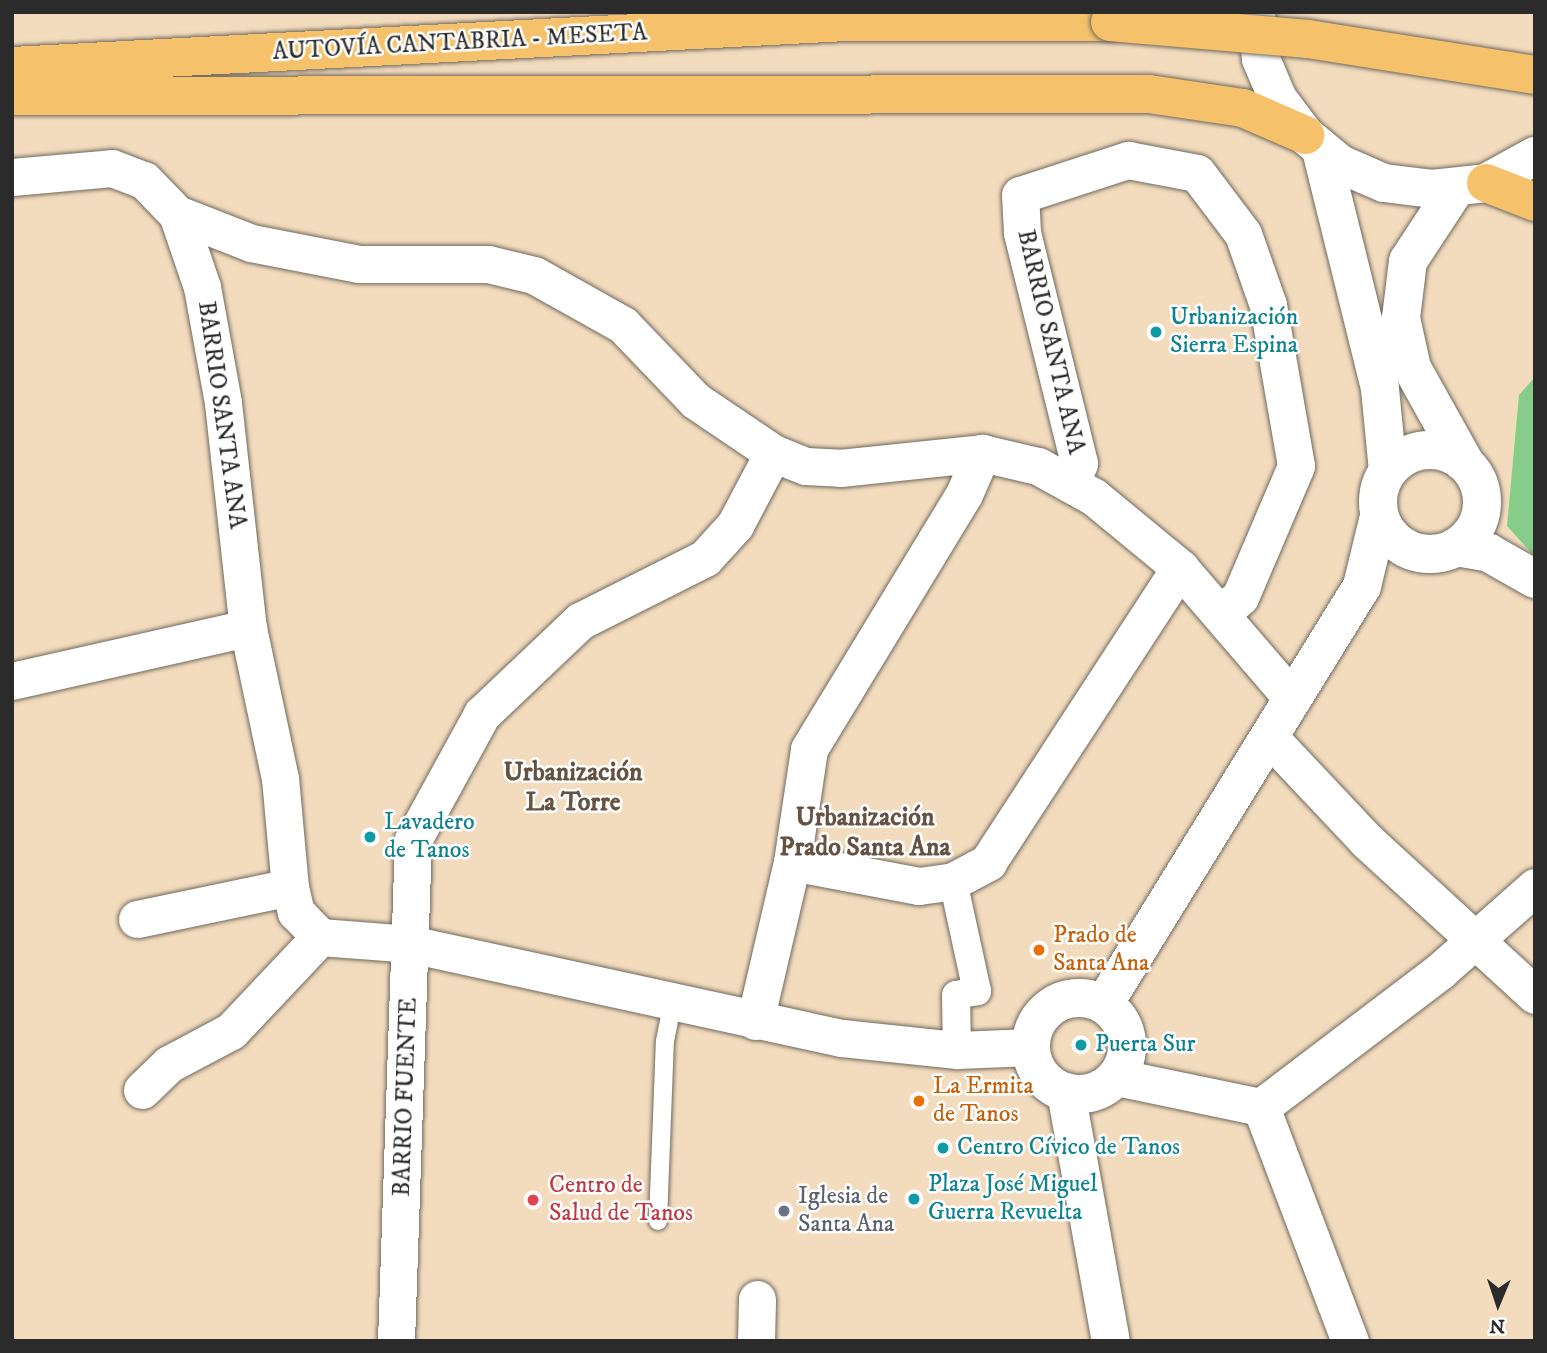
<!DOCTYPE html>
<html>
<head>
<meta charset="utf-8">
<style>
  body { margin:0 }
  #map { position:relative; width:1547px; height:1353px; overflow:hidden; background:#f3dcbe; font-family:"IM FELL DW Pica",serif }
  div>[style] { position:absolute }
  .green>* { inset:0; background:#85cd88 }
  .roads { filter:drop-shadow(0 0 2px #71695e) drop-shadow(0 0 2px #71695e) }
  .service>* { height:18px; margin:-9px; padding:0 9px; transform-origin:9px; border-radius:9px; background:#fff }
  .pedestrian>* { height:28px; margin:-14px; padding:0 14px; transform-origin:14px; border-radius:14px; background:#fff }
  .minor>* { height:37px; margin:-18.5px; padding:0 18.5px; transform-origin:18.5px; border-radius:18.5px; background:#fff }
  .tertiary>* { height:38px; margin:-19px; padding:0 19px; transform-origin:19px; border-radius:19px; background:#fff }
  .tertiary>.ring { margin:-19px; padding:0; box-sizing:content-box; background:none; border:38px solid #fff; border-radius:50% }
  .motorway>* { height:38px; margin:-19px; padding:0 19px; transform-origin:19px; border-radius:19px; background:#f5c16b }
  .bridges { filter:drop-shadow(0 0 2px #71695e) drop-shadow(0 0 2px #71695e) }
  .motorway-bridge>* { height:38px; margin:-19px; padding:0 19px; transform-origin:19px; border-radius:19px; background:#f5c16b }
  .dots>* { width:19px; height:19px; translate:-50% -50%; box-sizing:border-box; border:4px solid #fff; border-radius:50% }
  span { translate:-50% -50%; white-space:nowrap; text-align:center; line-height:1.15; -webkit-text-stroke:5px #fff; paint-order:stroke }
  .street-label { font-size:24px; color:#2b2b2b }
  .culture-label { font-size:24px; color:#0d838f }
  .left { translate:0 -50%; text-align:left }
  .food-label { font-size:24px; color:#c56008 }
  .health-label { font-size:24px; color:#be3a42 }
  .worship-label { font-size:24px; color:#5b616d }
  .neighbourhood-label { font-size:26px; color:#655242; font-weight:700 }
  .frame { position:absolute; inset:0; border:14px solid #2b2b2b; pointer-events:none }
  .north { position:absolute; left:1463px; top:1269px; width:70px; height:70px; -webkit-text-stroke:5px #fff; paint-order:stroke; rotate:182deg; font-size:19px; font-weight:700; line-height:28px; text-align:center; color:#2b2b2b }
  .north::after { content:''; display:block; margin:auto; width:24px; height:32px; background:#2b2b2b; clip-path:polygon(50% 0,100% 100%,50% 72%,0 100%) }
</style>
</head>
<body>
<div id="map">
  <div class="green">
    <div style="clip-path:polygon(1535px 377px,1535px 557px,1507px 526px,1519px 395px)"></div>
  </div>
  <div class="roads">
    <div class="service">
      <div style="left:658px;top:1221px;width:180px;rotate:-87.8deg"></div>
      <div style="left:665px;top:1041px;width:41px;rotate:-78.7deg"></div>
    </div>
    <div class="pedestrian">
      <div style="left:953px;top:881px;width:113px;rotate:77.7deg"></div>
      <div style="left:977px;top:991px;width:21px;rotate:169deg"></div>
      <div style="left:956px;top:995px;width:55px;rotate:89deg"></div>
    </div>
    <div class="minor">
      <div style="left:12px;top:177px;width:100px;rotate:-5.1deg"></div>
      <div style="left:112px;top:168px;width:34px;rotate:21deg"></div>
      <div style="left:144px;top:180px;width:47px;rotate:45.9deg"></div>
      <div style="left:177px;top:214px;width:77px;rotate:71.1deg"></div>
      <div style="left:202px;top:287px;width:118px;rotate:79.7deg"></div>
      <div style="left:223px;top:403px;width:226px;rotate:83.7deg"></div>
      <div style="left:248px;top:628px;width:153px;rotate:78deg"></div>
      <div style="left:280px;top:778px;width:109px;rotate:84.8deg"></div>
      <div style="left:290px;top:887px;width:26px;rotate:77deg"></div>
      <div style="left:296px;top:912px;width:35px;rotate:46deg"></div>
      <div style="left:320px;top:937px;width:90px;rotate:4.4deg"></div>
      <div style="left:410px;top:944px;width:442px;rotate:12.3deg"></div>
      <div style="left:842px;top:1038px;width:116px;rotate:6deg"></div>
      <div style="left:957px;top:1050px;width:74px;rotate:-2.3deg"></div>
      <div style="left:177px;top:214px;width:79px;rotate:21.4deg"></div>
      <div style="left:251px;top:243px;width:110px;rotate:11deg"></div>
      <div style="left:359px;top:264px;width:129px"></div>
      <div style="left:488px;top:264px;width:47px;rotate:13.4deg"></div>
      <div style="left:534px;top:275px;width:102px;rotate:29.3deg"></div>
      <div style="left:623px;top:325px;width:105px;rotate:46.2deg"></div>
      <div style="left:696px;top:401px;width:93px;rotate:34deg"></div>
      <div style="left:1071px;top:484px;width:22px;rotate:-69deg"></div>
      <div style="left:1079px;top:463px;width:238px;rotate:-103.9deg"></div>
      <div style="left:1022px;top:232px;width:37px;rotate:-93deg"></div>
      <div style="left:1020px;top:195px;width:114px;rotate:-18deg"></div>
      <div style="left:1128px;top:160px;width:70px;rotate:10.7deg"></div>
      <div style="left:1197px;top:173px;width:76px;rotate:53deg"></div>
      <div style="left:1243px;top:234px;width:75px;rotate:70.6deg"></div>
      <div style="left:1268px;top:305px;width:163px;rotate:80.1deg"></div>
      <div style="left:1296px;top:466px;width:142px;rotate:113.1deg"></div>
      <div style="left:1240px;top:597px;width:26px;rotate:140deg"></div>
      <div style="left:12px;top:681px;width:242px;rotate:-12.7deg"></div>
      <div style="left:1270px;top:738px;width:141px;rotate:46.7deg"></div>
      <div style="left:1367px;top:841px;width:228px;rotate:42.5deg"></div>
      <div style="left:792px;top:862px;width:129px;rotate:10.7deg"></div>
      <div style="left:919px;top:886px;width:34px;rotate:-8deg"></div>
      <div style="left:953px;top:881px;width:40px;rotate:-28deg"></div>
      <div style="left:988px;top:862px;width:351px;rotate:-56.9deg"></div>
      <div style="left:137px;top:919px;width:156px;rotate:-11.8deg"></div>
      <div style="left:755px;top:1021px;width:163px;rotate:-76.9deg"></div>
      <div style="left:792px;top:862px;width:114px;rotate:-81.4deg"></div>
      <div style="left:809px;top:749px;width:298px;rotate:-58.7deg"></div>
      <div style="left:964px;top:494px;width:45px;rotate:-66.3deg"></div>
      <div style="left:1116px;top:1077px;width:148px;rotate:11.7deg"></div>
      <div style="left:142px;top:1090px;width:37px;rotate:-44deg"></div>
      <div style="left:169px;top:1064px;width:70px;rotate:-28deg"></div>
      <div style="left:231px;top:1031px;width:129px;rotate:-46.6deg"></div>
      <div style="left:1261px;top:1107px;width:225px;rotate:-37.2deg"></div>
      <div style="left:1440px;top:971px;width:127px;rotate:-41.5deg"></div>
      <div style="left:1261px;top:1107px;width:250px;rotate:69.2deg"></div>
      <div style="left:396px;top:1341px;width:501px;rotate:-88.06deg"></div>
      <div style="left:413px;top:840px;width:144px;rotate:-61.3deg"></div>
      <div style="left:482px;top:714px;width:135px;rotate:-43.5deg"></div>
      <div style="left:580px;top:621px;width:140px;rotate:-26.7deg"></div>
      <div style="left:705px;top:558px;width:45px;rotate:-47.7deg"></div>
      <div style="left:735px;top:525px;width:81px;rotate:-62.2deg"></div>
      <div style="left:773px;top:453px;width:35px;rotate:22deg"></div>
      <div style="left:806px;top:466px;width:34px;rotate:3deg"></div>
      <div style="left:840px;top:468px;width:143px;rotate:-6deg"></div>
      <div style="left:982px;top:453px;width:57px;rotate:13.1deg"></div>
      <div style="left:1038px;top:466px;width:64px;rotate:29deg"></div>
      <div style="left:1094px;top:497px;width:112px;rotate:39.5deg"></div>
      <div style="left:1180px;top:568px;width:172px;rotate:49.3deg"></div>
      <div style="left:756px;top:1341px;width:42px;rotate:-88.6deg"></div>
    </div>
    <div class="tertiary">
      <div style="left:1256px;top:12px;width:47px;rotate:83.9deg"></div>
      <div style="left:1261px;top:59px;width:43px;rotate:67deg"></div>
      <div style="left:1278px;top:99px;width:45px;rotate:53.1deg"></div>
      <div style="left:1305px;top:135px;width:45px;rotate:39.6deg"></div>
      <div style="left:1340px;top:164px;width:48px;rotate:23.4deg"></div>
      <div style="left:1384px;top:183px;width:48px;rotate:7.1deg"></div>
      <div style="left:1432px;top:189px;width:54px;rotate:-6.3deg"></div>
      <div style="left:1486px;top:183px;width:56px;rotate:-28.9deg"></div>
      <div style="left:1321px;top:150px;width:246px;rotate:76.1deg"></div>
      <div style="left:1380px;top:389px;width:81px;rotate:84.4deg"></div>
      <div style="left:1456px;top:188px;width:87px;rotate:123.3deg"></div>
      <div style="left:1408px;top:261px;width:57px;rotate:97deg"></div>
      <div style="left:1401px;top:318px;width:51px;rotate:77.6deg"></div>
      <div style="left:1412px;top:368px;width:109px;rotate:60.8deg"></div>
      <div class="ring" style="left:1378px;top:450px;width:66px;height:66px"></div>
      <div style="left:1456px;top:547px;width:34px;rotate:10deg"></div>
      <div style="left:1489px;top:553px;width:53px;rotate:29.5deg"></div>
      <div class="ring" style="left:1031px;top:998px;width:58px;height:58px"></div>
      <div style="left:1104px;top:1004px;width:491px;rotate:-58.3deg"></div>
      <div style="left:1362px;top:586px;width:72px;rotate:-76.3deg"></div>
      <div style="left:1066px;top:1092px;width:253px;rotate:79.8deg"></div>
    </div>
    <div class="motorway">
      <div style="left:12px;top:66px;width:835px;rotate:-3.02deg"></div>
      <div style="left:846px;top:22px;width:264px"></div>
      <div style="left:12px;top:96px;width:1137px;rotate:-0.1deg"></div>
      <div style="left:1149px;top:94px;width:95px;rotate:8.5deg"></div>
      <div style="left:1243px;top:108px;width:68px;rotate:23.5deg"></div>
      <div style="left:1486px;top:183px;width:53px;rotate:21.2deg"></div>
    </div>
  </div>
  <div class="bridges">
    <div class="motorway-bridge">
      <div style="left:1110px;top:22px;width:199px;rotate:4.9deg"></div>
      <div style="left:1308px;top:39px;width:230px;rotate:9deg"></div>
    </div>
  </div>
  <div class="dots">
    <div style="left:1156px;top:332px;background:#0f9aa8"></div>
    <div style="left:370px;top:837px;background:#0f9aa8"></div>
    <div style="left:1039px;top:950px;background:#e8710a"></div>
    <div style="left:1081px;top:1045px;background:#0f9aa8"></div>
    <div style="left:919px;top:1101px;background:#e8710a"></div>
    <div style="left:943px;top:1148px;background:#0f9aa8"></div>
    <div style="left:914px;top:1199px;background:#0f9aa8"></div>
    <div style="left:533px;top:1200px;background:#e0444e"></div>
    <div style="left:784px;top:1211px;background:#6b7280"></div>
  </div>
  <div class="street-label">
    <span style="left:460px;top:43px;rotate:-3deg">AUTOVÍA CANTABRIA - MESETA</span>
    <span style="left:1050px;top:342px;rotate:77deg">BARRIO SANTA ANA</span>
    <span style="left:221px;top:415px;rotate:82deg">BARRIO SANTA ANA</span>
    <span style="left:406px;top:1097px;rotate:-88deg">BARRIO FUENTE</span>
  </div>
  <div class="culture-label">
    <span class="left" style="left:1170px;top:332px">Urbanización<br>Sierra Espina</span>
    <span class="left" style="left:384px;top:837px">Lavadero<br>de Tanos</span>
    <span class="left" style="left:1095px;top:1045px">Puerta Sur</span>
    <span class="left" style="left:957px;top:1148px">Centro Cívico de Tanos</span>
    <span class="left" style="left:928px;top:1199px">Plaza José Miguel<br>Guerra Revuelta</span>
  </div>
  <div class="food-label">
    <span class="left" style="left:1053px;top:950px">Prado de<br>Santa Ana</span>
    <span class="left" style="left:933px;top:1101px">La Ermita<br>de Tanos</span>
  </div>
  <div class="health-label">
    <span class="left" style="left:549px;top:1200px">Centro de<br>Salud de Tanos</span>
  </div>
  <div class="worship-label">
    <span class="left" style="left:798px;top:1211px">Iglesia de<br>Santa Ana</span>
  </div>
  <div class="neighbourhood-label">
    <span style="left:573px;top:788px">Urbanización<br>La Torre</span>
    <span style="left:865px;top:833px">Urbanización<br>Prado Santa Ana</span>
  </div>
  <div class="frame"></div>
  <div class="north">N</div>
</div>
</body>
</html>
